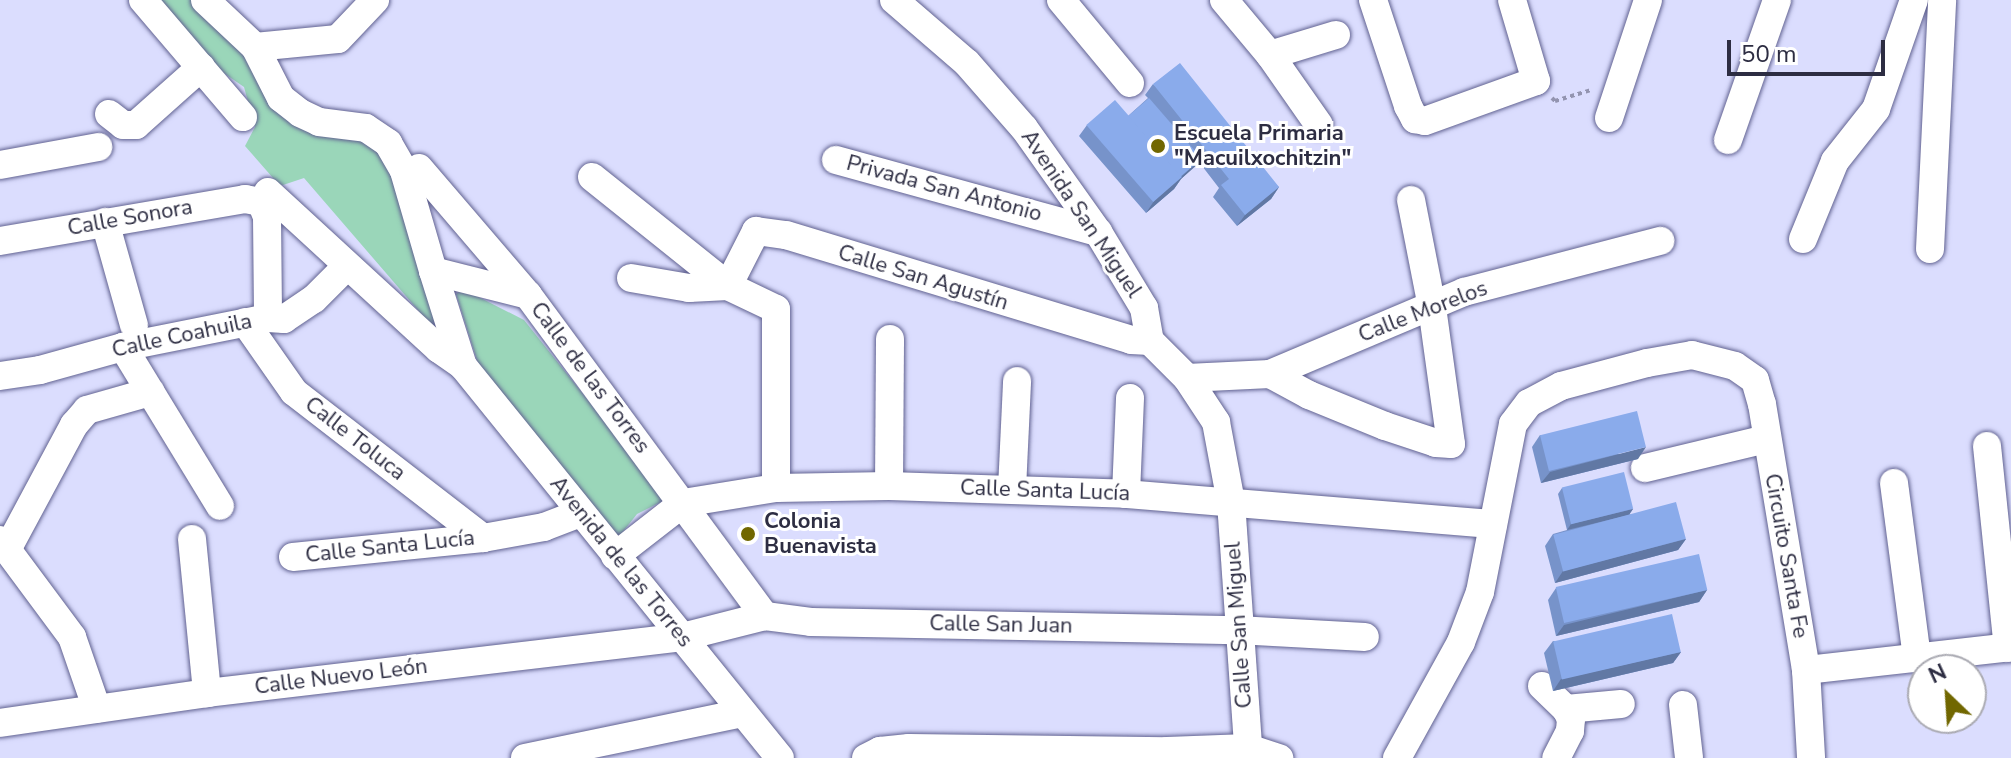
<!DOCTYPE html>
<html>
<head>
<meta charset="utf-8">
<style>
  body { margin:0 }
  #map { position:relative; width:2011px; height:758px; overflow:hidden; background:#dbddfe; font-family:"Nunito Sans",sans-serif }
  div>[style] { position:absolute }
  .green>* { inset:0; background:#9ad6b9 }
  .path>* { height:4px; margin-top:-2px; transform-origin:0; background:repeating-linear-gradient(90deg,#9394b0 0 4px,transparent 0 8px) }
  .roads { filter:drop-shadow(0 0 2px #616291) drop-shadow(0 0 2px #616291) }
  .minor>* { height:28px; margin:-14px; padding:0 14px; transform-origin:14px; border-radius:14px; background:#fff }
  .wall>* { inset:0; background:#7793ca }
  .shaded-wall>* { inset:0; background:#6178a4 }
  .building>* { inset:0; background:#8aabeb; transform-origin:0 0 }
  .dots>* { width:22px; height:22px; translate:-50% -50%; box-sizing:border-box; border:4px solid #fff; border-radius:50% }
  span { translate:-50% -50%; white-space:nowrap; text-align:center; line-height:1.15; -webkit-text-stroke:6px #fff; paint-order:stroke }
  .poi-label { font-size:22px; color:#2d2d42; font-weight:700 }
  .left { translate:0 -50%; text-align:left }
  .street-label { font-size:22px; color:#2d2d42 }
  .north { position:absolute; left:1907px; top:654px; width:80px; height:80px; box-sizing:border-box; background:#fff; border:2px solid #ababb3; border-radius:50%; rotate:335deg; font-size:22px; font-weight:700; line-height:32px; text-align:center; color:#2d2d42 }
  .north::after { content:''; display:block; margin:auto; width:28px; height:36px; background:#716700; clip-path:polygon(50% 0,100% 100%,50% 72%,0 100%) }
  .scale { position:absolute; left:1727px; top:40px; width:158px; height:36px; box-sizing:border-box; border:4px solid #2d2d42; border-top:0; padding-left:10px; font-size:24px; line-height:28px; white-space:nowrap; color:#2d2d42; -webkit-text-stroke:6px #fff; paint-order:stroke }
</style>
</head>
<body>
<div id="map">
  <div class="green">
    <div style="clip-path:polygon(158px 0,196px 0,253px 54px,280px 104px,358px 139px,377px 152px,392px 170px,442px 323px,436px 331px,304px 178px,280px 186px,245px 146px,255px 127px,244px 87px,215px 67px)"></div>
    <div style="clip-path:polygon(463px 289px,524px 320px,667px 499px,637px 514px,618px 538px,481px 373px,456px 294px)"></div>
  </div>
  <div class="path">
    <div style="left:1552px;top:98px;width:4px;rotate:45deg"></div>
    <div style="left:1555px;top:101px;width:39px;rotate:-17deg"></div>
  </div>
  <div class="roads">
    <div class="minor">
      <div style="left:143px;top:0;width:154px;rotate:49.5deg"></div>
      <div style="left:205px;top:0;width:69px;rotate:43.2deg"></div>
      <div style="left:255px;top:47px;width:57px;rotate:63deg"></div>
      <div style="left:281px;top:98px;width:24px;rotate:38deg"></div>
      <div style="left:300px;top:113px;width:21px;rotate:25deg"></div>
      <div style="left:319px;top:122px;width:47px;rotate:7.3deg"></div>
      <div style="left:366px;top:128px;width:27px;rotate:34deg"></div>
      <div style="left:388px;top:143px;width:32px;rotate:60deg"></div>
      <div style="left:404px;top:171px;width:104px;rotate:73.8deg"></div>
      <div style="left:433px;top:271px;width:98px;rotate:14.2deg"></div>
      <div style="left:528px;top:295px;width:399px;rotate:53.6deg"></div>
      <div style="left:894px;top:0;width:96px;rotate:40.8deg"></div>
      <div style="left:967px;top:63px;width:86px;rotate:48.8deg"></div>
      <div style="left:1024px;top:128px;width:128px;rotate:54.6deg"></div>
      <div style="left:1098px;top:232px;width:89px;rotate:58.8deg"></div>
      <div style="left:1144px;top:308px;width:34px;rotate:80deg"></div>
      <div style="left:1150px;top:341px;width:52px;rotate:45deg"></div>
      <div style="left:1187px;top:378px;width:53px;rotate:56.6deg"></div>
      <div style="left:1216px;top:422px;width:81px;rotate:79.4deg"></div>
      <div style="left:1231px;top:502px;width:247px;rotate:86deg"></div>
      <div style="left:1061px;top:0;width:108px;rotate:50.3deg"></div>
      <div style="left:1224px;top:0;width:72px;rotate:50.1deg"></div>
      <div style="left:1270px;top:55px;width:85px;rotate:55deg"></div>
      <div style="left:1373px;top:0;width:112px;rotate:71.7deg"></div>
      <div style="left:1408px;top:106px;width:15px;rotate:62deg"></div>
      <div style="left:1415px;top:119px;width:10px;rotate:11deg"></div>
      <div style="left:1425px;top:121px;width:118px;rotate:-19.8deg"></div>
      <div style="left:1536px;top:81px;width:84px;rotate:-106.5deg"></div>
      <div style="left:255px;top:47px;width:83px;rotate:-5.5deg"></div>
      <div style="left:338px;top:39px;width:54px;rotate:-46.5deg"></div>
      <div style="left:1270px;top:55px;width:69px;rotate:-16.9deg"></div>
      <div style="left:109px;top:114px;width:18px;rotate:38deg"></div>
      <div style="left:123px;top:125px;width:13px"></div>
      <div style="left:136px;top:125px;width:87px;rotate:-41.7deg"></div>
      <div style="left:1609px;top:118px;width:124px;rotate:-71.7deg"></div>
      <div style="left:1728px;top:140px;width:148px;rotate:-70.7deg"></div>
      <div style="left:836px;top:160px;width:272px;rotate:15.4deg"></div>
      <div style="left:0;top:165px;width:100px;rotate:-10.4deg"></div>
      <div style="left:419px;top:168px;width:167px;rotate:49.4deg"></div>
      <div style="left:592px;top:177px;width:174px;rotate:38.7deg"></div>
      <div style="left:268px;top:192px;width:232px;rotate:42.6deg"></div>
      <div style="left:439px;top:349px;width:29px;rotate:35deg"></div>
      <div style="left:105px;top:222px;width:107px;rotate:74.3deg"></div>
      <div style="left:1803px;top:239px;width:84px;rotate:-67.7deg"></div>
      <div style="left:1835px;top:161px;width:66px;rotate:-51.7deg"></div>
      <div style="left:1876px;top:109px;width:115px;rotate:-70.8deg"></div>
      <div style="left:0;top:241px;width:249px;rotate:-9.7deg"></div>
      <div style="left:245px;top:199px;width:16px;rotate:11deg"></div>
      <div style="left:261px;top:202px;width:16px;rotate:68deg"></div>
      <div style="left:267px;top:217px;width:101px;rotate:89.4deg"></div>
      <div style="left:1930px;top:249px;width:249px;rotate:-87.2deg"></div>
      <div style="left:433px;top:271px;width:100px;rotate:72.5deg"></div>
      <div style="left:463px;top:366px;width:504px;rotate:51.04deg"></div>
      <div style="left:631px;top:278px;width:59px;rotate:9.8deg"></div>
      <div style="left:689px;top:288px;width:39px;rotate:-3deg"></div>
      <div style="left:728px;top:286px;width:53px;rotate:25.6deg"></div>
      <div style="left:776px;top:309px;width:179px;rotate:90deg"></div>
      <div style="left:728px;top:286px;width:62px;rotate:-63deg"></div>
      <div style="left:756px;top:231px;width:30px;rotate:8deg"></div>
      <div style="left:786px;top:235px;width:361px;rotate:16.9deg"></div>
      <div style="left:1131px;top:340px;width:19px;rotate:3deg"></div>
      <div style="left:245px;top:322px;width:85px;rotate:55deg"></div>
      <div style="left:294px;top:392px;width:239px;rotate:37.7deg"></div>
      <div style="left:123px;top:347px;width:186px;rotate:58.6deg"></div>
      <div style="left:1270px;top:374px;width:44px;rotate:28.3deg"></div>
      <div style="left:1309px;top:395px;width:82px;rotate:22.2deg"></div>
      <div style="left:1385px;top:426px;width:54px;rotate:18.4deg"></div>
      <div style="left:1436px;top:443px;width:15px;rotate:4deg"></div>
      <div style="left:1451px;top:444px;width:138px;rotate:-97.9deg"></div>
      <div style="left:1432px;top:307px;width:109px;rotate:-101.1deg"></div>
      <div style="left:0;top:376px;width:40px;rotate:-8.5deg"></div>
      <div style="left:40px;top:370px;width:86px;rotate:-15.5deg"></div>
      <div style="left:123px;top:347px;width:148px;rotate:-11.3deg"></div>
      <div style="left:268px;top:318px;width:16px;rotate:4deg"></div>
      <div style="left:284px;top:319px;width:36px;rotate:-34deg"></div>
      <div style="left:314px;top:299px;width:47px;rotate:-45deg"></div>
      <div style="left:1187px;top:378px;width:83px;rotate:-2.8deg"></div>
      <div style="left:1270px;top:374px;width:211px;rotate:-22.9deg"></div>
      <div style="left:1464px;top:292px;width:203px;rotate:-14.6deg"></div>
      <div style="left:1987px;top:446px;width:203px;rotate:84.1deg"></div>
      <div style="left:1645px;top:468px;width:124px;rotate:-13.5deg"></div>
      <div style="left:1894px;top:483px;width:177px;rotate:82.5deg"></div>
      <div style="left:889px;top:486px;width:147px;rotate:-89.6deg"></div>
      <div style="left:1012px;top:489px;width:108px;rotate:-87.3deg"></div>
      <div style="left:1126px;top:494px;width:96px;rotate:-87.6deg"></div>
      <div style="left:192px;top:539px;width:155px;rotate:84.4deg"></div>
      <div style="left:0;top:540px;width:121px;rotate:53.4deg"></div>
      <div style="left:72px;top:637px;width:76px;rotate:70.9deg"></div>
      <div style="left:8px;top:548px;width:140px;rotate:-61.8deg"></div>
      <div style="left:74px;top:425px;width:20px;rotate:-49deg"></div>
      <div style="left:87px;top:410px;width:66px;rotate:-15.9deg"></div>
      <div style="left:615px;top:556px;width:86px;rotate:-37.9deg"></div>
      <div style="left:683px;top:503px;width:94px;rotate:-9.2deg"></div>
      <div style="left:776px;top:488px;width:113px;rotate:-1deg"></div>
      <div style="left:889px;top:486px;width:237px;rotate:1.9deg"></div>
      <div style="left:1126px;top:494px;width:368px;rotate:4.7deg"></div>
      <div style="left:293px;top:557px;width:191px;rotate:-5.7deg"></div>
      <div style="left:483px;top:538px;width:62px;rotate:-10.2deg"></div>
      <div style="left:544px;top:527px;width:39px;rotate:-21deg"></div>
      <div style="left:1806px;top:670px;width:206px;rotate:-6.4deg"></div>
      <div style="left:1542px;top:686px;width:33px;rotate:44deg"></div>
      <div style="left:1566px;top:709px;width:11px;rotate:63deg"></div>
      <div style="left:1571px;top:719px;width:12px;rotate:95deg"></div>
      <div style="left:1570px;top:731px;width:30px;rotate:117deg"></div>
      <div style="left:1683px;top:705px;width:53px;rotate:83.5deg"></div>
      <div style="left:1566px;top:709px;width:55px;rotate:-5.2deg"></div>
      <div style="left:0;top:723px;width:209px;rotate:-8.2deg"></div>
      <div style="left:207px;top:693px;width:478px;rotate:-6.7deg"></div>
      <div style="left:682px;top:637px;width:86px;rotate:-14.2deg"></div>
      <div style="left:765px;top:616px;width:46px;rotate:7.4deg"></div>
      <div style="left:811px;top:622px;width:426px;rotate:1.1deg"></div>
      <div style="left:1237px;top:630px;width:128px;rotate:3.1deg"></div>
      <div style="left:525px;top:758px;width:222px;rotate:-11.7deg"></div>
      <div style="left:866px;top:758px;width:16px;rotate:-27deg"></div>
      <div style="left:880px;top:751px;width:29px;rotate:-6deg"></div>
      <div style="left:909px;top:748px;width:258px;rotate:0.7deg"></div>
      <div style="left:1167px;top:751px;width:81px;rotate:-2.1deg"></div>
      <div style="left:1248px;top:748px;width:33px;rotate:18deg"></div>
      <div style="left:1397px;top:758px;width:132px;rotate:-61.1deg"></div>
      <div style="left:1461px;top:642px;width:53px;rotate:-69.2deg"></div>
      <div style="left:1480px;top:592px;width:171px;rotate:-78.9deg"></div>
      <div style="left:1513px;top:424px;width:26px;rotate:-53deg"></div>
      <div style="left:1529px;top:403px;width:36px;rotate:-28deg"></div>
      <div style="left:1561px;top:386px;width:89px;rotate:-15deg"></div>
      <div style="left:1647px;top:363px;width:46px;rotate:-10.1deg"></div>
      <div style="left:1692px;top:355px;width:44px;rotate:14.3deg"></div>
      <div style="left:1735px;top:366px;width:24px;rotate:35deg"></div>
      <div style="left:1755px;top:380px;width:25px;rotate:74deg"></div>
      <div style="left:1762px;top:404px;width:270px;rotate:80.6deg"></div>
      <div style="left:1806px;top:670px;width:88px;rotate:86.7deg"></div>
    </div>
  </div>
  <div class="wall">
    <div style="clip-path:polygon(1153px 84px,1279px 187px,1271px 199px,1237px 226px,1213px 197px,1219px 188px,1199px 162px,1181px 179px,1174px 189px,1146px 213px,1079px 136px,1087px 125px,1128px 116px,1148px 98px,1145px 95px)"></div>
    <div style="clip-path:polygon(1540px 435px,1638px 459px,1541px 483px,1532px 447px)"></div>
    <div style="clip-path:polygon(1562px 488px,1633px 509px,1629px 514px,1686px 539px,1678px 550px,1555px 583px,1545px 546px,1553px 534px,1567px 530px,1558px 494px)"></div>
    <div style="clip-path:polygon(1556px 588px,1707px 590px,1699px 602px,1556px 636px,1548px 600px)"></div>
    <div style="clip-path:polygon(1553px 641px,1681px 652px,1673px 663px,1553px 691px,1544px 653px)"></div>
  </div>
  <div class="shaded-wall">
    <div style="clip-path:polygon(1202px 158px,1198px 164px,1181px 179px,1174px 189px,1146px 213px,1154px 201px)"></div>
    <div style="clip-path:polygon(1279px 187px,1271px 199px,1237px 226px,1245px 215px)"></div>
    <div style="clip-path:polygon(1646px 447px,1638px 459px,1541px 483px,1550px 472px)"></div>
    <div style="clip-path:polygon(1633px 509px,1629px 515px,1567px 530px,1571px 524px)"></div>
    <div style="clip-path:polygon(1686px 539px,1678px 550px,1555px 583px,1563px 571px)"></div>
    <div style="clip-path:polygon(1707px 590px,1699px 602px,1556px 636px,1564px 625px)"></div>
    <div style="clip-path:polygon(1681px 652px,1673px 663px,1553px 691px,1561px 679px)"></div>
  </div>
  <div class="building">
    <div style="clip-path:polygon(1180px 63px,1279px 187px,1245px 215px,1221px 185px,1229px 179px,1153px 84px)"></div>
    <div style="left:1149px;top:98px;width:80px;height:28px;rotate:49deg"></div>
    <div style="left:1115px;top:100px;width:102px;height:38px;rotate:49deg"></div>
    <div style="left:1637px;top:411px;width:37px;height:100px;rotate:76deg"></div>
    <div style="left:1624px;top:472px;width:38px;height:64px;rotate:76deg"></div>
    <div style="left:1676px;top:502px;width:38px;height:127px;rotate:75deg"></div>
    <div style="left:1699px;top:554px;width:37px;height:147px;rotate:77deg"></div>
    <div style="left:1672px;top:614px;width:39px;height:122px;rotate:77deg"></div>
  </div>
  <div class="dots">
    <div style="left:1158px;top:146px;background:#716700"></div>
    <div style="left:748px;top:534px;background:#716700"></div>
  </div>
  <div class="poi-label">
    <span class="left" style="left:1174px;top:146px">Escuela Primaria<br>"Macuilxochitzin"</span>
    <span class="left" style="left:764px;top:534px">Colonia<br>Buenavista</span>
  </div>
  <div class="street-label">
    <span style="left:944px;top:189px;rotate:15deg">Privada San Antonio</span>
    <span style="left:1081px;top:214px;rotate:56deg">Avenida San Miguel</span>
    <span style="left:130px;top:218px;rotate:-10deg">Calle Sonora</span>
    <span style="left:923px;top:278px;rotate:17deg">Calle San Agustín</span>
    <span style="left:1423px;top:312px;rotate:-21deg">Calle Morelos</span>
    <span style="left:182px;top:336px;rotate:-12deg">Calle Coahuila</span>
    <span style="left:590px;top:378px;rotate:53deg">Calle de las Torres</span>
    <span style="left:355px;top:439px;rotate:38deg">Calle Toluca</span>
    <span style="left:1045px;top:491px;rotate:2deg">Calle Santa Lucía</span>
    <span style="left:390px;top:547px;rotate:-6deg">Calle Santa Lucía</span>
    <span style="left:1786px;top:556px;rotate:80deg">Circuito Santa Fe</span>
    <span style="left:621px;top:562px;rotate:51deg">Avenida de las Torres</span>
    <span style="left:1001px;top:625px;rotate:1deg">Calle San Juan</span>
    <span style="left:1239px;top:625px;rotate:-94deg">Calle San Miguel</span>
    <span style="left:341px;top:677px;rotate:-7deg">Calle Nuevo León</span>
  </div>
  <div class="north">N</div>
  <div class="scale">50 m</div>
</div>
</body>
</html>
